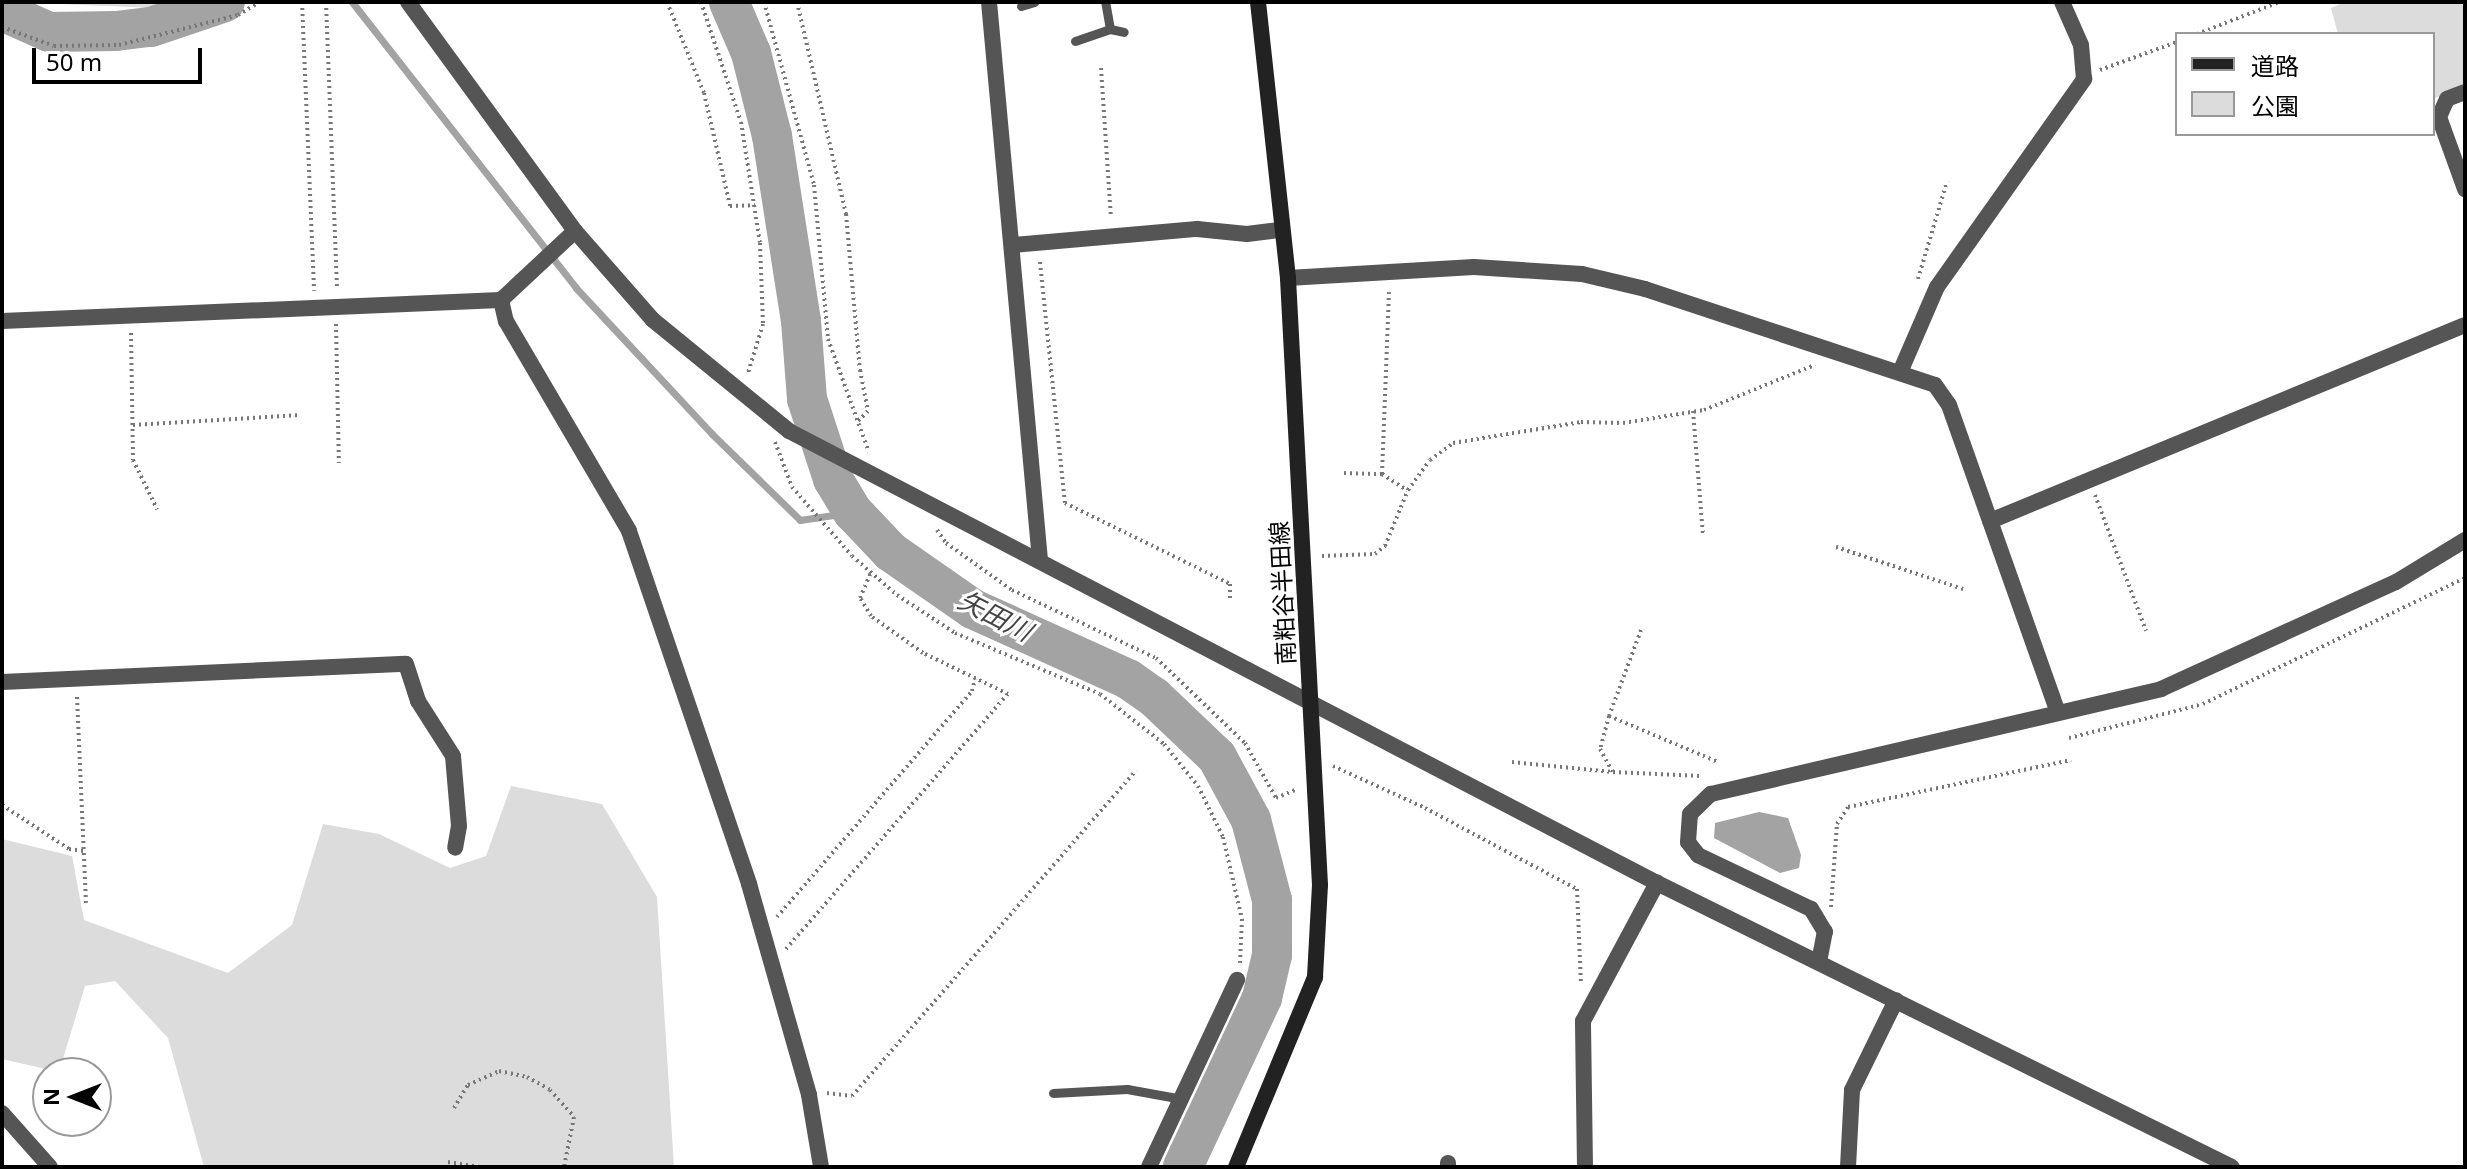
<!DOCTYPE html>
<html>
<head>
<meta charset="utf-8">
<style>
  body { margin:0 }
  #map { position:relative; width:2467px; height:1169px; overflow:hidden; background:#fff; font-family:"Noto Sans","Noto Sans JP",sans-serif }
  div>[style] { position:absolute }
  .green>* { inset:0; background:#dcdcdc }
  .water>* { inset:0; background:#a3a3a3 }
  .stream>* { height:7px; margin:-3.5px; padding:0 3.5px; transform-origin:3.5px; border-radius:3.5px; background:#a3a3a3 }
  .river>* { height:40px; margin:-20px; padding:0 20px; transform-origin:20px; border-radius:20px; background:#a3a3a3 }
  .path>* { height:4px; margin-top:-2px; transform-origin:0; background:repeating-linear-gradient(90deg,#777 0 2px,transparent 0 6px) }
  .service>* { height:9px; margin:-4.5px; padding:0 4.5px; transform-origin:4.5px; border-radius:4.5px; background:#555 }
  .minor>* { height:16px; margin:-8px; padding:0 8px; transform-origin:8px; border-radius:8px; background:#555 }
  .tertiary>* { height:16px; margin:-8px; padding:0 8px; transform-origin:8px; border-radius:8px; background:#555 }
  .secondary>* { height:16px; margin:-8px; padding:0 8px; transform-origin:8px; border-radius:8px; background:#222 }
  span { translate:-50% -50%; white-space:nowrap; text-align:center; line-height:1.15; -webkit-text-stroke:6px #fff; paint-order:stroke }
  .street-label { font-size:24px; color:#000 }
  .water-label { font-size:26px; color:#444; font-style:italic }
  .frame { position:absolute; inset:0; border:4px solid #000; pointer-events:none }
  .legend { position:absolute; left:2175px; top:32px; width:260px; height:104px; box-sizing:border-box; background:#fff; border:2px solid #999; margin:0; padding:10px 14px; list-style:none; font-size:24px; color:#000 }
  .legend li { display:flex; align-items:center; gap:16px; height:40px }
  .legend b { width:40px; border:2px solid #999 }
  .north { position:absolute; left:32px; top:1057px; width:80px; height:80px; box-sizing:border-box; background:#fff; border:2px solid #999; border-radius:50%; rotate:270deg; font-size:22px; font-weight:700; line-height:32px; text-align:center; color:#000 }
  .north::after { content:''; display:block; margin:auto; width:28px; height:36px; background:#000; clip-path:polygon(50% 0,100% 100%,50% 72%,0 100%) }
  .scale { position:absolute; left:32px; top:48px; width:170px; height:36px; box-sizing:border-box; border:4px solid #000; border-top:0; padding-left:10px; font-size:24px; line-height:28px; white-space:nowrap; color:#000; -webkit-text-stroke:6px #fff; paint-order:stroke }
</style>
</head>
<body>
<div id="map">
  <div class="green">
    <div style="clip-path:polygon(13px 2px,172px 2px,154px 8px)"></div>
    <div style="clip-path:polygon(2344px 2px,2465px 2px,2465px 85px,2433px 99px,2433px 34px,2338px 34px,2331px 8px)"></div>
    <div style="clip-path:polygon(511px 786px,602px 804px,657px 897px,674px 1167px,204px 1167px,168px 1038px,115px 981px,85px 986px,59px 1072px,2px 1059px,2px 839px,72px 856px,84px 920px,228px 973px,292px 925px,323px 824px,379px 834px,450px 868px,486px 856px)"></div>
  </div>
  <div class="water">
    <div style="clip-path:polygon(1759px 812px,1788px 818px,1801px 855px,1799px 868px,1780px 873px,1714px 838px,1715px 823px)"></div>
  </div>
  <div class="stream">
    <div style="left:352px;top:2px;width:363px;rotate:51.9deg"></div>
    <div style="left:576px;top:288px;width:200px;rotate:47deg"></div>
    <div style="left:712px;top:434px;width:123px;rotate:44.3deg"></div>
    <div style="left:800px;top:520px;width:54px;rotate:-8.6deg"></div>
  </div>
  <div class="river">
    <div style="left:729px;top:2px;width:56px;rotate:66.7deg"></div>
    <div style="left:751px;top:53px;width:86px;rotate:75.8deg"></div>
    <div style="left:772px;top:136px;width:187px;rotate:81.1deg"></div>
    <div style="left:801px;top:321px;width:78px;rotate:85.6deg"></div>
    <div style="left:807px;top:399px;width:84px;rotate:72deg"></div>
    <div style="left:833px;top:479px;width:39px;rotate:59deg"></div>
    <div style="left:853px;top:512px;width:55px;rotate:46.5deg"></div>
    <div style="left:891px;top:552px;width:100px;rotate:34.8deg"></div>
    <div style="left:973px;top:609px;width:170px;rotate:24.3deg"></div>
    <div style="left:1128px;top:679px;width:32px;rotate:35deg"></div>
    <div style="left:1154px;top:697px;width:87px;rotate:43.6deg"></div>
    <div style="left:1217px;top:757px;width:72px;rotate:61.6deg"></div>
    <div style="left:1251px;top:820px;width:83px;rotate:75.3deg"></div>
    <div style="left:1272px;top:900px;width:55px;rotate:90deg"></div>
    <div style="left:1272px;top:955px;width:44px;rotate:103.1deg"></div>
    <div style="left:1262px;top:998px;width:187px;rotate:115.1deg"></div>
    <div style="left:2px;top:11px;width:51px;rotate:24.1deg"></div>
    <div style="left:49px;top:32px;width:67px;rotate:-0.9deg"></div>
    <div style="left:116px;top:31px;width:35px;rotate:-7deg"></div>
    <div style="left:151px;top:27px;width:78px;rotate:-18.7deg"></div>
  </div>
  <div class="path">
    <div style="left:302px;top:2px;width:289px;rotate:87.6deg"></div>
    <div style="left:326px;top:2px;width:285px;rotate:87.8deg"></div>
    <div style="left:667px;top:2px;width:98px;rotate:67.9deg"></div>
    <div style="left:704px;top:93px;width:116px;rotate:77deg"></div>
    <div style="left:730px;top:206px;width:25px;rotate:-2deg"></div>
    <div style="left:701px;top:2px;width:126px;rotate:71.6deg"></div>
    <div style="left:741px;top:122px;width:122px;rotate:81.1deg"></div>
    <div style="left:760px;top:243px;width:81px;rotate:87.9deg"></div>
    <div style="left:763px;top:324px;width:51px;rotate:107deg"></div>
    <div style="left:764px;top:2px;width:190px;rotate:74.7deg"></div>
    <div style="left:814px;top:185px;width:155px;rotate:84.8deg"></div>
    <div style="left:828px;top:339px;width:120px;rotate:70.1deg"></div>
    <div style="left:797px;top:2px;width:218px;rotate:77deg"></div>
    <div style="left:846px;top:214px;width:157px;rotate:84.9deg"></div>
    <div style="left:860px;top:370px;width:42px;rotate:79deg"></div>
    <div style="left:868px;top:411px;width:16px;rotate:135deg"></div>
    <div style="left:2px;top:27px;width:55px;rotate:20.1deg"></div>
    <div style="left:54px;top:46px;width:65px;rotate:-0.9deg"></div>
    <div style="left:119px;top:45px;width:123px;rotate:-14.1deg"></div>
    <div style="left:238px;top:15px;width:26px;rotate:-31deg"></div>
    <div style="left:2197px;top:34px;width:88px;rotate:-21.3deg"></div>
    <div style="left:1101px;top:68px;width:150px;rotate:86.2deg"></div>
    <div style="left:2100px;top:70px;width:82px;rotate:-20deg"></div>
    <div style="left:1040px;top:262px;width:242px;rotate:84.1deg"></div>
    <div style="left:1065px;top:503px;width:184px;rotate:26.1deg"></div>
    <div style="left:1230px;top:584px;width:17px;rotate:90deg"></div>
    <div style="left:1918px;top:279px;width:102px;rotate:-73.5deg"></div>
    <div style="left:336px;top:324px;width:139px;rotate:88.8deg"></div>
    <div style="left:131px;top:333px;width:127px;rotate:89.1deg"></div>
    <div style="left:133px;top:460px;width:55px;rotate:63.9deg"></div>
    <div style="left:1693px;top:411px;width:125px;rotate:85.4deg"></div>
    <div style="left:133px;top:425px;width:167px;rotate:-3.4deg"></div>
    <div style="left:775px;top:442px;width:48px;rotate:69.3deg"></div>
    <div style="left:792px;top:487px;width:91px;rotate:49deg"></div>
    <div style="left:852px;top:556px;width:60px;rotate:40.9deg"></div>
    <div style="left:897px;top:595px;width:69px;rotate:33.2deg"></div>
    <div style="left:955px;top:633px;width:157px;rotate:22.8deg"></div>
    <div style="left:1100px;top:694px;width:81px;rotate:38deg"></div>
    <div style="left:1164px;top:744px;width:54px;rotate:51deg"></div>
    <div style="left:1198px;top:786px;width:57px;rotate:63.9deg"></div>
    <div style="left:1223px;top:837px;width:84px;rotate:77deg"></div>
    <div style="left:1242px;top:919px;width:44px;rotate:92.6deg"></div>
    <div style="left:1344px;top:473px;width:38px;rotate:2deg"></div>
    <div style="left:1382px;top:474px;width:182px;rotate:-87.8deg"></div>
    <div style="left:1382px;top:474px;width:30px;rotate:33deg"></div>
    <div style="left:2095px;top:495px;width:145px;rotate:69.4deg"></div>
    <div style="left:937px;top:530px;width:16px;rotate:55deg"></div>
    <div style="left:946px;top:543px;width:81px;rotate:35.5deg"></div>
    <div style="left:1012px;top:590px;width:159px;rotate:25.3deg"></div>
    <div style="left:1156px;top:658px;width:123px;rotate:43.7deg"></div>
    <div style="left:1245px;top:743px;width:63px;rotate:60.6deg"></div>
    <div style="left:1276px;top:798px;width:21px;rotate:-23deg"></div>
    <div style="left:1836px;top:547px;width:134px;rotate:18.3deg"></div>
    <div style="left:1322px;top:556px;width:53px;rotate:-2.2deg"></div>
    <div style="left:1375px;top:554px;width:13px;rotate:-39deg"></div>
    <div style="left:1385px;top:546px;width:61px;rotate:-67.7deg"></div>
    <div style="left:1408px;top:490px;width:37px;rotate:-54deg"></div>
    <div style="left:1430px;top:460px;width:29px;rotate:-36deg"></div>
    <div style="left:1453px;top:443px;width:130px;rotate:-9.3deg"></div>
    <div style="left:1581px;top:422px;width:42px;rotate:1.4deg"></div>
    <div style="left:1623px;top:423px;width:82px;rotate:-9.1deg"></div>
    <div style="left:1704px;top:410px;width:120px;rotate:-22.1deg"></div>
    <div style="left:1641px;top:630px;width:92px;rotate:110.4deg"></div>
    <div style="left:1609px;top:716px;width:118px;rotate:22.9deg"></div>
    <div style="left:77px;top:697px;width:206px;rotate:87.5deg"></div>
    <div style="left:1609px;top:716px;width:34px;rotate:105deg"></div>
    <div style="left:1600px;top:749px;width:26px;rotate:61deg"></div>
    <div style="left:1613px;top:772px;width:88px;rotate:2.6deg"></div>
    <div style="left:2069px;top:738px;width:138px;rotate:-14.2deg"></div>
    <div style="left:2203px;top:704px;width:291px;rotate:-25.7deg"></div>
    <div style="left:1512px;top:762px;width:101px;rotate:5.7deg"></div>
    <div style="left:1333px;top:766px;width:101px;rotate:24.5deg"></div>
    <div style="left:1425px;top:808px;width:172px;rotate:28.1deg"></div>
    <div style="left:1577px;top:889px;width:94px;rotate:87.6deg"></div>
    <div style="left:2px;top:805px;width:80px;rotate:33.3deg"></div>
    <div style="left:69px;top:849px;width:15px;rotate:8deg"></div>
    <div style="left:1831px;top:907px;width:83px;rotate:-85.9deg"></div>
    <div style="left:1837px;top:824px;width:20px;rotate:-57deg"></div>
    <div style="left:1848px;top:807px;width:228px;rotate:-11.9deg"></div>
    <div style="left:777px;top:917px;width:298px;rotate:-49.2deg"></div>
    <div style="left:972px;top:691px;width:12px;rotate:-76deg"></div>
    <div style="left:786px;top:949px;width:338px;rotate:-49deg"></div>
    <div style="left:1008px;top:694px;width:94px;rotate:-154.2deg"></div>
    <div style="left:923px;top:653px;width:64px;rotate:-144.6deg"></div>
    <div style="left:871px;top:616px;width:21px;rotate:-121deg"></div>
    <div style="left:860px;top:598px;width:28px;rotate:-67deg"></div>
    <div style="left:827px;top:1093px;width:25px;rotate:7deg"></div>
    <div style="left:852px;top:1096px;width:432px;rotate:-48.9deg"></div>
    <div style="left:454px;top:1108px;width:27px;rotate:-59deg"></div>
    <div style="left:468px;top:1085px;width:34px;rotate:-24deg"></div>
    <div style="left:499px;top:1071px;width:29px;rotate:12deg"></div>
    <div style="left:527px;top:1077px;width:26px;rotate:29deg"></div>
    <div style="left:550px;top:1090px;width:36px;rotate:48deg"></div>
    <div style="left:574px;top:1117px;width:51px;rotate:101.3deg"></div>
    <div style="left:448px;top:1162px;width:32px;rotate:9deg"></div>
  </div>
  <div class="service">
    <div style="left:1021px;top:6px;width:14px;rotate:-17deg"></div>
    <div style="left:1110px;top:29px;width:14px;rotate:12deg"></div>
    <div style="left:1075px;top:41px;width:37px;rotate:-19deg"></div>
    <div style="left:1110px;top:29px;width:27px;rotate:-100deg"></div>
    <div style="left:1053px;top:1093px;width:74px;rotate:-3.1deg"></div>
    <div style="left:1127px;top:1089px;width:56px;rotate:10.3deg"></div>
  </div>
  <div class="minor">
    <div style="left:989px;top:2px;width:560px;rotate:84.78deg"></div>
    <div style="left:2465px;top:92px;width:19px;rotate:159deg"></div>
    <div style="left:2447px;top:99px;width:20px;rotate:114deg"></div>
    <div style="left:2439px;top:117px;width:77px;rotate:70.1deg"></div>
    <div style="left:1013px;top:245px;width:185px;rotate:-5deg"></div>
    <div style="left:1197px;top:229px;width:50px;rotate:5.7deg"></div>
    <div style="left:1247px;top:234px;width:34px;rotate:-7deg"></div>
    <div style="left:1288px;top:278px;width:186px;rotate:-3.4deg"></div>
    <div style="left:1474px;top:267px;width:108px;rotate:3.7deg"></div>
    <div style="left:1582px;top:274px;width:65px;rotate:13.4deg"></div>
    <div style="left:1645px;top:289px;width:305px;rotate:18.3deg"></div>
    <div style="left:1935px;top:385px;width:24px;rotate:55deg"></div>
    <div style="left:1949px;top:405px;width:324px;rotate:70.5deg"></div>
    <div style="left:501px;top:300px;width:22px;rotate:77deg"></div>
    <div style="left:506px;top:321px;width:243px;rotate:59.6deg"></div>
    <div style="left:629px;top:531px;width:373px;rotate:71.2deg"></div>
    <div style="left:749px;top:884px;width:219px;rotate:74.1deg"></div>
    <div style="left:809px;top:1095px;width:73px;rotate:80.5deg"></div>
    <div style="left:2px;top:321px;width:499px;rotate:-2.4deg"></div>
    <div style="left:501px;top:300px;width:101px;rotate:-43deg"></div>
    <div style="left:1901px;top:370px;width:90px;rotate:-66.6deg"></div>
    <div style="left:1937px;top:287px;width:255px;rotate:-54.7deg"></div>
    <div style="left:2084px;top:79px;width:34px;rotate:-95deg"></div>
    <div style="left:2081px;top:45px;width:47px;rotate:-113.8deg"></div>
    <div style="left:1990px;top:521px;width:514px;rotate:-22.42deg"></div>
    <div style="left:2px;top:682px;width:404px;rotate:-2.6deg"></div>
    <div style="left:406px;top:664px;width:39px;rotate:72deg"></div>
    <div style="left:418px;top:701px;width:65px;rotate:57.5deg"></div>
    <div style="left:453px;top:756px;width:70px;rotate:85.1deg"></div>
    <div style="left:459px;top:826px;width:22px;rotate:100deg"></div>
    <div style="left:1819px;top:962px;width:31px;rotate:-79deg"></div>
    <div style="left:1825px;top:932px;width:27px;rotate:-121deg"></div>
    <div style="left:1811px;top:909px;width:125px;rotate:-154.5deg"></div>
    <div style="left:1698px;top:855px;width:16px;rotate:-128deg"></div>
    <div style="left:1688px;top:842px;width:28px;rotate:-86deg"></div>
    <div style="left:1690px;top:814px;width:29px;rotate:-44deg"></div>
    <div style="left:1711px;top:794px;width:462px;rotate:-13.1deg"></div>
    <div style="left:2161px;top:689px;width:258px;rotate:-24.5deg"></div>
    <div style="left:2396px;top:582px;width:81px;rotate:-31.3deg"></div>
    <div style="left:1149px;top:1167px;width:207px;rotate:-64.8deg"></div>
    <div style="left:1448px;top:1167px;width:4px;rotate:-90deg"></div>
    <div style="left:1585px;top:1167px;width:146px;rotate:-90.8deg"></div>
    <div style="left:1583px;top:1021px;width:157px;rotate:-61.8deg"></div>
    <div style="left:1848px;top:1167px;width:77px;rotate:-87deg"></div>
    <div style="left:1852px;top:1090px;width:100px;rotate:-63.9deg"></div>
  </div>
  <div class="tertiary">
    <div style="left:408px;top:2px;width:283px;rotate:53.9deg"></div>
    <div style="left:575px;top:231px;width:118px;rotate:48.8deg"></div>
    <div style="left:653px;top:320px;width:176px;rotate:39.2deg"></div>
    <div style="left:789px;top:431px;width:979px;rotate:27.51deg"></div>
    <div style="left:1657px;top:883px;width:641px;rotate:26.29deg"></div>
    <div style="left:2px;top:1113px;width:72px;rotate:48.4deg"></div>
  </div>
  <div class="secondary">
    <div style="left:1236px;top:1167px;width:206px;rotate:-67.4deg"></div>
    <div style="left:1315px;top:977px;width:92px;rotate:-86.9deg"></div>
    <div style="left:1320px;top:885px;width:608px;rotate:-93.02deg"></div>
    <div style="left:1288px;top:278px;width:278px;rotate:-96.2deg"></div>
  </div>
  <div class="street-label">
    <span style="left:1282px;top:593px;rotate:-93deg">南粕谷半田線</span>
  </div>
  <div class="water-label">
    <span style="left:995px;top:616px;rotate:27deg">矢田川</span>
  </div>
  <div class="frame"></div>
  <ul class="legend">
  <li><b style="height:10px;background:#222"></b>道路</li>
  <li><b style="height:22px;background:#dcdcdc"></b>公園</li>
  </ul>
  <div class="north">N</div>
  <div class="scale">50 m</div>
</div>
</body>
</html>
